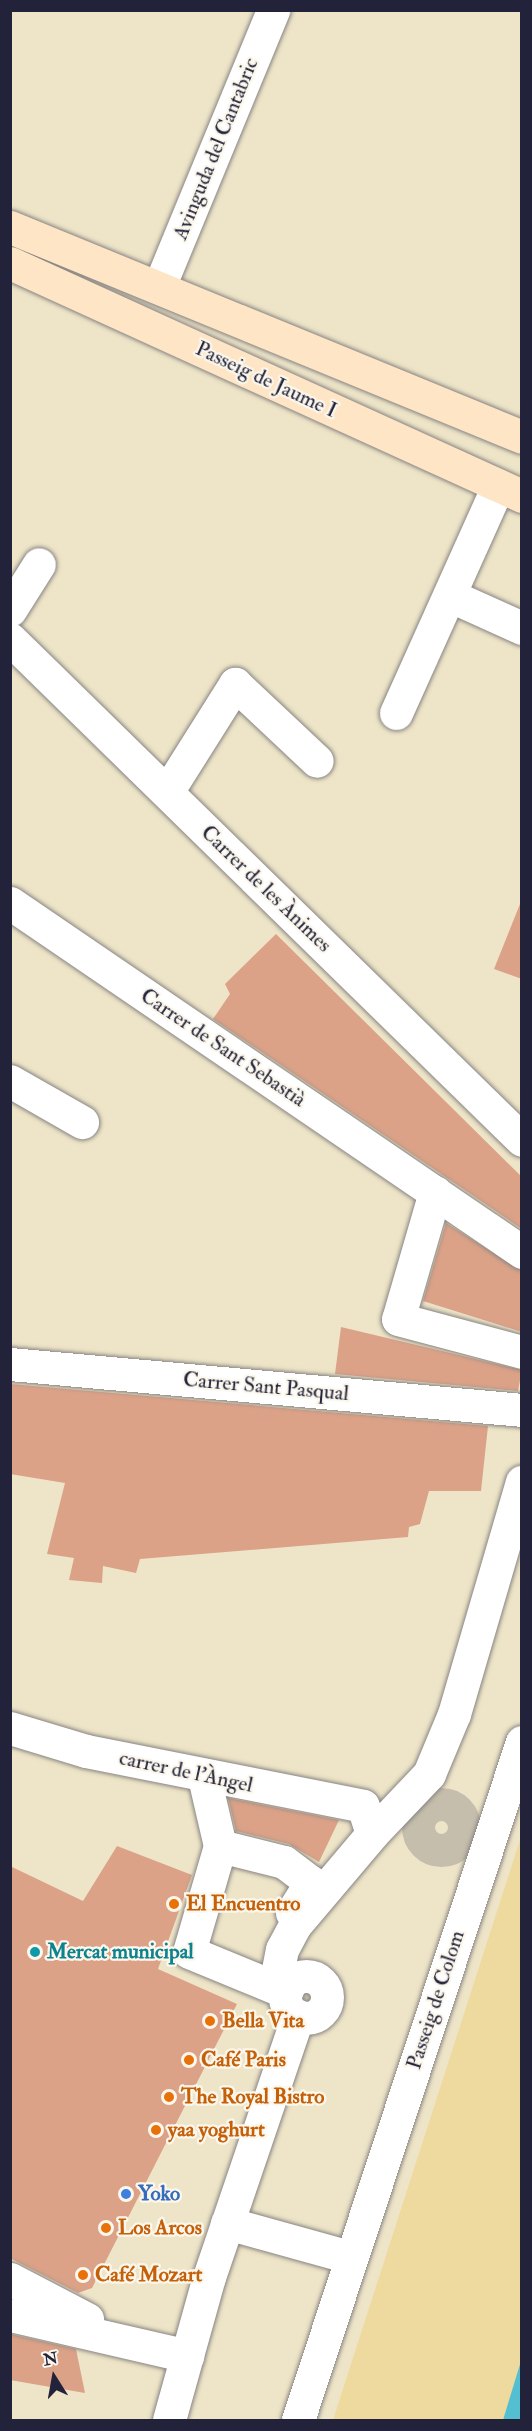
<!DOCTYPE html>
<html>
<head>
<meta charset="utf-8">
<style>
  body { margin:0 }
  #map { position:relative; width:532px; height:2431px; overflow:hidden; background:#eee5c8; font-family:"IM FELL Double Pica",serif }
  div>[style] { position:absolute }
  .sand>* { inset:0; background:#eeda9e }
  .water>* { inset:0; background:#54bfd0 }
  .building>* { inset:0; background:#dba288 }
  .street-tunnel>* { height:33px; margin-top:-16.5px; transform-origin:0; background:repeating-linear-gradient(90deg,#c5beac 0 33px,transparent 0 49px) }
  .street-tunnel>.ring { margin:-16.5px; padding:0; box-sizing:content-box; background:none; border:33px solid #c5beac; border-radius:50% }
  .roads { filter:drop-shadow(0 0 2px #888482) drop-shadow(0 0 2px #888482) }
  .street>* { height:33px; margin:-16.5px; padding:0 16.5px; transform-origin:16.5px; border-radius:16.5px; background:#fff }
  .street>.ring { margin:-16.5px; padding:0; box-sizing:content-box; background:none; border:33px solid #fff; border-radius:50% }
  .secondary>* { height:33px; margin:-16.5px; padding:0 16.5px; transform-origin:16.5px; border-radius:16.5px; background:#fee5c5 }
  .dots>* { width:16px; height:16px; translate:-50% -50%; box-sizing:border-box; border:3px solid #fbf7ec; border-radius:50% }
  span { translate:-50% -50%; white-space:nowrap; text-align:center; line-height:1.15; -webkit-text-stroke:4.5px #fbf7ec; paint-order:stroke }
  .street-label { font-size:21px; color:#22223b }
  .food-label { font-size:21px; color:#c56008; font-weight:700 }
  .left { translate:0 -50%; text-align:left }
  .culture-label { font-size:21px; color:#0d838f; font-weight:700 }
  .shop-label { font-size:21px; color:#366cbe; font-weight:700 }
  .frame { position:absolute; inset:0; border:12px solid #22223b; pointer-events:none }
  .north { position:absolute; left:24px; top:2347px; width:60px; height:60px; -webkit-text-stroke:4px #fbf7ec; paint-order:stroke; rotate:349deg; font-size:16px; font-weight:700; line-height:24px; text-align:center; color:#22223b }
  .north::after { content:''; display:block; margin:auto; width:21px; height:27px; background:#22223b; clip-path:polygon(50% 0,100% 100%,50% 72%,0 100%) }
</style>
</head>
<body>
<div id="map">
  <div class="sand">
    <div style="clip-path:polygon(521px 1837px,522px 2361px,503px 2420px,333px 2420px)"></div>
  </div>
  <div class="water">
    <div style="clip-path:polygon(521px 2361px,521px 2420px,503px 2420px)"></div>
  </div>
  <div class="building">
    <div style="clip-path:polygon(520px 904px,522px 905px,522px 979px,494px 969px)"></div>
    <div style="clip-path:polygon(276px 934px,522px 1177px,522px 1229px,213px 1019px,230px 994px,225px 984px)"></div>
    <div style="clip-path:polygon(446px 1223px,522px 1271px,522px 1332px,423px 1301px)"></div>
    <div style="clip-path:polygon(341px 1327px,522px 1370px,518px 1391px,335px 1374px)"></div>
    <div style="clip-path:polygon(10px 1384px,488px 1426px,481px 1491px,429px 1491px,420px 1524px,409px 1527px,408px 1537px,140px 1559px,136px 1573px,103px 1566px,102px 1583px,69px 1580px,74px 1558px,47px 1554px,65px 1483px,10px 1474px)"></div>
    <div style="clip-path:polygon(228px 1798px,339px 1820px,319px 1862px,289px 1844px,236px 1831px)"></div>
    <div style="clip-path:polygon(117px 1846px,192px 1875px,158px 1969px,237px 2004px,92px 2288px,78px 2293px,10px 2258px,10px 1866px,83px 1901px)"></div>
    <div style="clip-path:polygon(10px 2334px,76px 2349px,85px 2393px,10px 2380px)"></div>
  </div>
  <div class="street-tunnel">
    <div class="ring" style="left:418px;top:1804px;width:13px;height:13px"></div>
  </div>
  <div class="roads">
    <div class="street">
      <div style="left:159px;top:287px;width:300px;rotate:-67.6deg"></div>
      <div style="left:451px;top:596px;width:78px;rotate:24.3deg"></div>
      <div style="left:10px;top:610px;width:54px;rotate:-57.8deg"></div>
      <div style="left:10px;top:639px;width:716px;rotate:44.38deg"></div>
      <div style="left:396px;top:713px;width:249px;rotate:-65.8deg"></div>
      <div style="left:167px;top:792px;width:128px;rotate:-57.8deg"></div>
      <div style="left:235px;top:684px;width:112px;rotate:43.2deg"></div>
      <div style="left:10px;top:903px;width:620px;rotate:34.28deg"></div>
      <div style="left:10px;top:1081px;width:83px;rotate:29.7deg"></div>
      <div style="left:435px;top:1192px;width:132px;rotate:106.2deg"></div>
      <div style="left:398px;top:1319px;width:128px;rotate:14.9deg"></div>
      <div style="left:10px;top:1364px;width:514px;rotate:5.13deg"></div>
      <div style="left:10px;top:1728px;width:79px;rotate:16.8deg"></div>
      <div style="left:86px;top:1751px;width:282px;rotate:11.2deg"></div>
      <div style="left:363px;top:1806px;width:29px;rotate:72deg"></div>
      <div style="left:372px;top:1834px;width:119px;rotate:130.2deg"></div>
      <div style="left:295px;top:1925px;width:27px;rotate:118deg"></div>
      <div style="left:282px;top:1949px;width:21px;rotate:101deg"></div>
      <div style="left:278px;top:1970px;width:20px;rotate:60deg"></div>
      <div style="left:204px;top:1777px;width:71px;rotate:76.9deg"></div>
      <div style="left:220px;top:1846px;width:110px;rotate:106.3deg"></div>
      <div style="left:189px;top:1952px;width:105px;rotate:22.4deg"></div>
      <div style="left:372px;top:1834px;width:83px;rotate:-46.5deg"></div>
      <div style="left:429px;top:1774px;width:65px;rotate:-67.4deg"></div>
      <div style="left:454px;top:1714px;width:242px;rotate:-73.7deg"></div>
      <div style="left:220px;top:1846px;width:66px;rotate:14deg"></div>
      <div style="left:284px;top:1862px;width:34px;rotate:37deg"></div>
      <div style="left:311px;top:1882px;width:36px;rotate:122deg"></div>
      <div class="ring" style="left:285px;top:1976px;width:9px;height:9px"></div>
      <div style="left:227px;top:2223px;width:128px;rotate:15.5deg"></div>
      <div style="left:10px;top:2279px;width:87px;rotate:27.5deg"></div>
      <div style="left:10px;top:2315px;width:182px;rotate:13deg"></div>
      <div style="left:169px;top:2420px;width:148px;rotate:-74.4deg"></div>
      <div style="left:209px;top:2277px;width:276px;rotate:-71.2deg"></div>
      <div style="left:298px;top:2420px;width:714px;rotate:-71.72deg"></div>
    </div>
    <div class="secondary">
      <div style="left:10px;top:227px;width:553px;rotate:22.3deg"></div>
      <div style="left:10px;top:263px;width:563px;rotate:24.47deg"></div>
    </div>
  </div>
  <div class="dots">
    <div style="left:174px;top:1904px;background:#e8710a"></div>
    <div style="left:35px;top:1952px;background:#0f9aa8"></div>
    <div style="left:210px;top:2021px;background:#e8710a"></div>
    <div style="left:189px;top:2060px;background:#e8710a"></div>
    <div style="left:169px;top:2097px;background:#e8710a"></div>
    <div style="left:156px;top:2130px;background:#e8710a"></div>
    <div style="left:126px;top:2194px;background:#3f7fe0"></div>
    <div style="left:106px;top:2228px;background:#e8710a"></div>
    <div style="left:83px;top:2275px;background:#e8710a"></div>
  </div>
  <div class="street-label">
    <span style="left:216px;top:149px;rotate:-68deg">Avinguda del Cantabric</span>
    <span style="left:266px;top:380px;rotate:25deg">Passeig de Jaume I</span>
    <span style="left:266px;top:889px;rotate:44deg">Carrer de les Ànimes</span>
    <span style="left:223px;top:1048px;rotate:34deg">Carrer de Sant Sebastià</span>
    <span style="left:266px;top:1387px;rotate:5deg">Carrer Sant Pasqual</span>
    <span style="left:186px;top:1772px;rotate:12deg">carrer de l'Àngel</span>
    <span style="left:436px;top:2000px;rotate:-72deg">Passeig de Colom</span>
  </div>
  <div class="food-label">
    <span class="left" style="left:186px;top:1904px">El Encuentro</span>
    <span class="left" style="left:222px;top:2021px">Bella Vita</span>
    <span class="left" style="left:201px;top:2060px">Café Paris</span>
    <span class="left" style="left:181px;top:2097px">The Royal Bistro</span>
    <span class="left" style="left:168px;top:2130px">yaa yoghurt</span>
    <span class="left" style="left:118px;top:2228px">Los Arcos</span>
    <span class="left" style="left:95px;top:2275px">Café Mozart</span>
  </div>
  <div class="culture-label">
    <span class="left" style="left:47px;top:1952px">Mercat municipal</span>
  </div>
  <div class="shop-label">
    <span class="left" style="left:138px;top:2194px">Yoko</span>
  </div>
  <div class="frame"></div>
  <div class="north">N</div>
</div>
</body>
</html>
